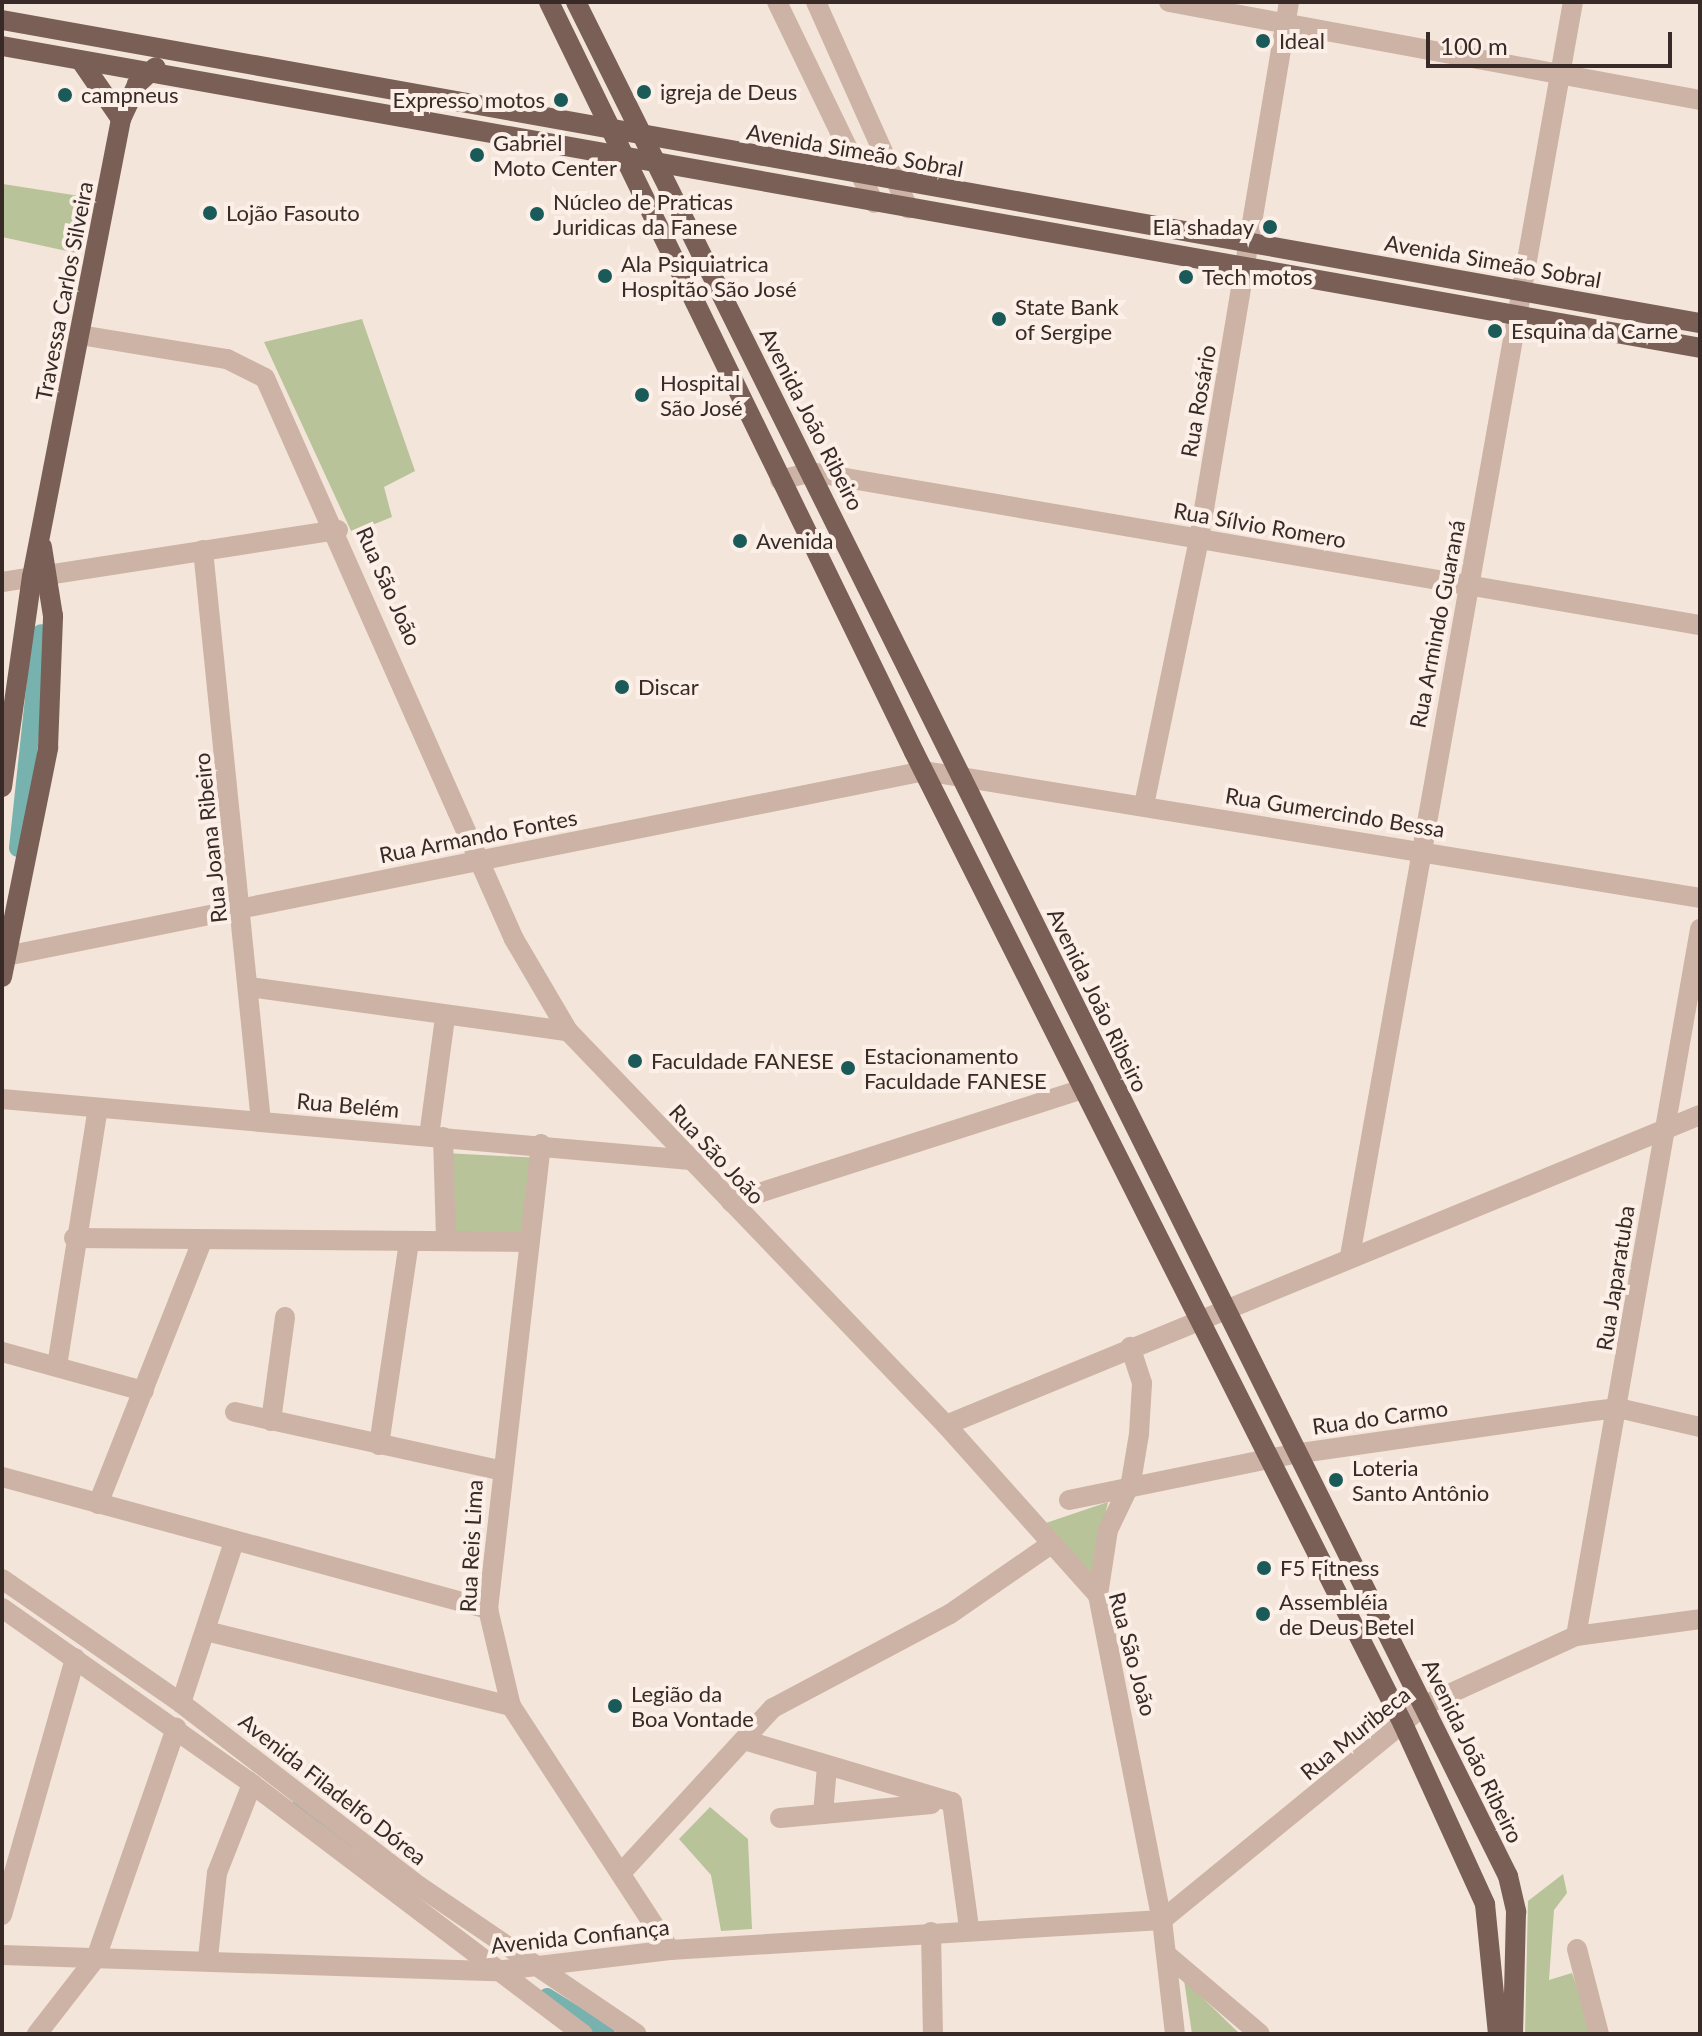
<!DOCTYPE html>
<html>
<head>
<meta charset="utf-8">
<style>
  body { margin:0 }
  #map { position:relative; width:1702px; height:2036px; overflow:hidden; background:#f3e5da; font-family:Lato,sans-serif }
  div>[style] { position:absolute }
  .green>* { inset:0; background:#b9c399; transform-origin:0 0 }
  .canal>* { height:18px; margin:-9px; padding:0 9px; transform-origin:9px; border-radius:9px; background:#77b2af }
  .minor>* { height:20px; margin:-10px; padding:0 10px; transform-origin:10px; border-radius:10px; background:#ccb3a5 }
  .major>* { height:20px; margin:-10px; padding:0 10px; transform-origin:10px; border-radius:10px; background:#7a5f57 }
  .dots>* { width:22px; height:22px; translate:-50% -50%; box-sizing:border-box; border:4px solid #fbefe7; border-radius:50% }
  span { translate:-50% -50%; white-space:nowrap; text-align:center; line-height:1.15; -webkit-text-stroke:8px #fbefe7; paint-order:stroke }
  .poi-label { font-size:22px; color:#372a27 }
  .left { translate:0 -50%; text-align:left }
  .right { translate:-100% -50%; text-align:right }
  .street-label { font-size:22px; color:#372a27 }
  .frame { position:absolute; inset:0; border:4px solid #372a27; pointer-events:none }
  .scale { position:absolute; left:1426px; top:32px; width:246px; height:36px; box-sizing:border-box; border:4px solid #372a27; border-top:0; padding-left:10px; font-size:24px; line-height:28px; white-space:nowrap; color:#372a27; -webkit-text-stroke:6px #fbefe7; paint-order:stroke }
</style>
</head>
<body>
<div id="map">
  <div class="green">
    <div style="clip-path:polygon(3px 184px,86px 197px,76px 253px,2px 237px)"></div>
    <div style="clip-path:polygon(362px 319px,415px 471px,384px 487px,392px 517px,352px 533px,264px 342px)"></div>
    <div style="left:445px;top:1153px;width:88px;height:84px;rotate:3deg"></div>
    <div style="clip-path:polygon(1108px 1502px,1091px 1578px,1040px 1525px)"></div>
    <div style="clip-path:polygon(710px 1807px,748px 1839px,752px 1929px,721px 1931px,711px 1875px,679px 1839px)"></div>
    <div style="clip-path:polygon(1563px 1874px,1567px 1893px,1554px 1910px,1549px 1980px,1572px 1973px,1594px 2034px,1525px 2034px,1528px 1901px)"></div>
    <div style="clip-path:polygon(1184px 1980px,1240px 2034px,1192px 2034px)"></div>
  </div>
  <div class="canal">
    <div style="left:18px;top:848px;width:216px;rotate:-83.9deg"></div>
    <div style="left:300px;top:1808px;width:59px;rotate:36.7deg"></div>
    <div style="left:547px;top:1997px;width:70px;rotate:32.1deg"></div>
  </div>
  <div class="minor">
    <div style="left:777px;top:2px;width:223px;rotate:64.2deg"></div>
    <div style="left:816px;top:2px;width:226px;rotate:65.9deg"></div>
    <div style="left:1169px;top:2px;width:540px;rotate:10.46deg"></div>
    <div style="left:80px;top:335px;width:149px;rotate:9.3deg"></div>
    <div style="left:227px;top:359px;width:42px;rotate:26.6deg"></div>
    <div style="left:265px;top:378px;width:614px;rotate:66.07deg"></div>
    <div style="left:514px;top:939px;width:107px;rotate:59.6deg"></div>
    <div style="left:568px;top:1031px;width:546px;rotate:46.19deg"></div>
    <div style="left:946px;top:1425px;width:228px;rotate:48.2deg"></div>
    <div style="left:1098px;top:1595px;width:331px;rotate:78.9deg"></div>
    <div style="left:1162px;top:1920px;width:115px;rotate:83.5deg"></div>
    <div style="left:780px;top:480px;width:32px;rotate:-14deg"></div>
    <div style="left:811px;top:472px;width:902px;rotate:9.77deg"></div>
    <div style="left:203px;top:550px;width:575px;rotate:84.21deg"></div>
    <div style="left:2px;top:582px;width:340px;rotate:-8.8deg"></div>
    <div style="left:1144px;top:805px;width:272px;rotate:-78.3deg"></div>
    <div style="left:1199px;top:539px;width:544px;rotate:-80.49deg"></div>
    <div style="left:6px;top:956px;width:936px;rotate:-11.39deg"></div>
    <div style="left:924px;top:771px;width:786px;rotate:9.29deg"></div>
    <div style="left:249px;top:987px;width:322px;rotate:7.9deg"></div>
    <div style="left:2px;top:1099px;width:691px;rotate:5.07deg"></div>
    <div style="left:429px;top:1136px;width:120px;rotate:-82.3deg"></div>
    <div style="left:443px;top:1137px;width:104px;rotate:88.3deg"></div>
    <div style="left:541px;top:1144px;width:468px;rotate:96.5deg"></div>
    <div style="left:488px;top:1609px;width:100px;rotate:76.7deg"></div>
    <div style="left:511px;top:1706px;width:291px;rotate:56.9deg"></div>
    <div style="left:731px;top:1202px;width:371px;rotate:-17.8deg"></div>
    <div style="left:74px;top:1238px;width:454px;rotate:0.5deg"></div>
    <div style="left:1350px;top:1256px;width:1274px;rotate:-79.92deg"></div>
    <div style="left:2px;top:1352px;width:147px;rotate:15.4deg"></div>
    <div style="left:57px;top:1366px;width:261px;rotate:-81deg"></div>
    <div style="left:235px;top:1412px;width:269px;rotate:12.4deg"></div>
    <div style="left:271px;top:1421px;width:105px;rotate:-82.3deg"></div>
    <div style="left:946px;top:1425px;width:815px;rotate:-22.35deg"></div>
    <div style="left:379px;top:1445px;width:206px;rotate:-81.6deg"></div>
    <div style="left:2px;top:1477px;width:504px;rotate:15.2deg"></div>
    <div style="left:1069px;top:1500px;width:230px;rotate:-11.6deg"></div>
    <div style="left:1294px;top:1454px;width:294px;rotate:-8.2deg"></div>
    <div style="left:1585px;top:1412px;width:33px;rotate:-7deg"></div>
    <div style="left:1618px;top:1408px;width:84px;rotate:13deg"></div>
    <div style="left:98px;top:1504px;width:283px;rotate:-68.4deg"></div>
    <div style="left:2px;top:1579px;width:218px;rotate:34.7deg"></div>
    <div style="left:181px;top:1703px;width:300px;rotate:37.6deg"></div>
    <div style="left:419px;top:1886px;width:263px;rotate:34.2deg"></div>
    <div style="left:1098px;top:1595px;width:66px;rotate:-81.3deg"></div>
    <div style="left:1108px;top:1530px;width:53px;rotate:-64.4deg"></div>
    <div style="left:1131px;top:1482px;width:49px;rotate:-80.5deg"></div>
    <div style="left:1139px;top:1434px;width:51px;rotate:-86.6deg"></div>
    <div style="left:1142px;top:1383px;width:38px;rotate:-108deg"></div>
    <div style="left:2px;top:1608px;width:301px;rotate:35.1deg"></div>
    <div style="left:248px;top:1781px;width:420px;rotate:37.1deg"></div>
    <div style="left:210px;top:1632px;width:310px;rotate:13.8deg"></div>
    <div style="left:1576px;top:1636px;width:718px;rotate:-80.05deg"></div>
    <div style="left:181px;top:1703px;width:166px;rotate:-71.8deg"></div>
    <div style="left:744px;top:1740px;width:217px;rotate:16.6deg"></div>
    <div style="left:952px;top:1802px;width:126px;rotate:82.3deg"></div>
    <div style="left:823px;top:1814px;width:48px;rotate:-85.2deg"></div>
    <div style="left:780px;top:1818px;width:152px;rotate:-5.3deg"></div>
    <div style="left:622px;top:1872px;width:223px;rotate:-47.4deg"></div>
    <div style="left:773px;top:1708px;width:200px;rotate:-28deg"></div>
    <div style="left:950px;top:1614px;width:123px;rotate:-34.7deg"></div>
    <div style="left:2px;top:1915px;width:267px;rotate:-74.1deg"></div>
    <div style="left:1162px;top:1920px;width:340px;rotate:-39.3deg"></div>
    <div style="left:1425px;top:1705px;width:166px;rotate:-24.6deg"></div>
    <div style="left:1576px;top:1636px;width:125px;rotate:-7.8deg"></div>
    <div style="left:931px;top:1932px;width:102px;rotate:88.9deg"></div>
    <div style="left:1577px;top:1949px;width:88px;rotate:75.5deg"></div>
    <div style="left:1166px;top:1954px;width:123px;rotate:40.4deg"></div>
    <div style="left:2px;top:1955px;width:493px;rotate:1.9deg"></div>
    <div style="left:495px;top:1971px;width:176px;rotate:-6.8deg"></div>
    <div style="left:670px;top:1950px;width:493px;rotate:-3.5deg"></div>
    <div style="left:208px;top:1958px;width:85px;rotate:-84deg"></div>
    <div style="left:217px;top:1873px;width:96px;rotate:-68.5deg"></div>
    <div style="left:37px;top:2034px;width:96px;rotate:-52.2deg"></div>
    <div style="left:96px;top:1958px;width:244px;rotate:-70.8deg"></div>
  </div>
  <div class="major">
    <div style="left:549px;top:2px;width:834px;rotate:64.05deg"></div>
    <div style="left:914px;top:752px;width:1088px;rotate:63.29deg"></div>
    <div style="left:1403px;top:1724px;width:198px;rotate:65.5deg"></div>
    <div style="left:1485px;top:1904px;width:131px;rotate:84.3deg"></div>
    <div style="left:576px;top:2px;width:2093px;rotate:63.56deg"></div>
    <div style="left:1508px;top:1876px;width:37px;rotate:77deg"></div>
    <div style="left:1516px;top:1912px;width:122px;rotate:91.4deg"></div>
    <div style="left:2px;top:20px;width:1725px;rotate:10.12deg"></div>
    <div style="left:2px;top:46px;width:1725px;rotate:10.08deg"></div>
    <div style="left:121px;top:119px;width:38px;rotate:-65deg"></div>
    <div style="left:137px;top:84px;width:25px;rotate:-42deg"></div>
    <div style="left:2px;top:787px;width:212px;rotate:-81.9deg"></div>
    <div style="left:32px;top:577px;width:467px;rotate:-79deg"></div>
    <div style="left:121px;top:119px;width:70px;rotate:-124.6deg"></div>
    <div style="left:2px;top:977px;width:234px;rotate:-78.6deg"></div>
    <div style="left:48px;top:748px;width:132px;rotate:-87.8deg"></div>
    <div style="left:53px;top:616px;width:70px;rotate:-99.1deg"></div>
  </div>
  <div class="dots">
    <div style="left:1263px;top:41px;background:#1a5b59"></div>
    <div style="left:644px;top:92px;background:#1a5b59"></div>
    <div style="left:65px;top:95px;background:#1a5b59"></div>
    <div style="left:561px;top:100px;background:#1a5b59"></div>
    <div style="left:477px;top:155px;background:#1a5b59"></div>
    <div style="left:210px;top:213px;background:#1a5b59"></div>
    <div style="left:537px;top:214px;background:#1a5b59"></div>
    <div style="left:1270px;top:227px;background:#1a5b59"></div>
    <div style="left:605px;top:276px;background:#1a5b59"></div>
    <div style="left:1186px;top:277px;background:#1a5b59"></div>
    <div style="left:999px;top:319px;background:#1a5b59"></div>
    <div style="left:1495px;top:331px;background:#1a5b59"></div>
    <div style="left:642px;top:395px;background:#1a5b59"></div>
    <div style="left:740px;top:541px;background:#1a5b59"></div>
    <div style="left:622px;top:687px;background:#1a5b59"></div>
    <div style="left:635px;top:1061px;background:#1a5b59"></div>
    <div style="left:848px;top:1068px;background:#1a5b59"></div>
    <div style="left:1336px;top:1480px;background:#1a5b59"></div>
    <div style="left:1264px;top:1568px;background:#1a5b59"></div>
    <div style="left:1263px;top:1614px;background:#1a5b59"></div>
    <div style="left:615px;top:1706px;background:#1a5b59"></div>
  </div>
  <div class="poi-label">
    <span class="left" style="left:1279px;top:41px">Ideal</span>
    <span class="left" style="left:660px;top:92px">igreja de Deus</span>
    <span class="left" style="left:81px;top:95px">campneus</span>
    <span class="right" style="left:545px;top:100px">Expresso motos</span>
    <span class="left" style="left:493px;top:155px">Gabriel<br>Moto Center</span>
    <span class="left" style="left:553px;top:214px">Núcleo de Praticas<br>Juridicas da Fanese</span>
    <span class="left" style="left:226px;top:213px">Lojão Fasouto</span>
    <span class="right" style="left:1254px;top:227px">Ela shaday</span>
    <span class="left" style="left:621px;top:276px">Ala Psiquiatrica<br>Hospitão São José</span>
    <span class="left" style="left:1202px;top:277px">Tech motos</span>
    <span class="left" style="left:1015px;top:319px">State Bank<br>of Sergipe</span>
    <span class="left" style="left:1511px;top:331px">Esquina da Carne</span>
    <span class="left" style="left:660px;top:395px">Hospital<br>São José</span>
    <span class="left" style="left:756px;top:541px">Avenida</span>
    <span class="left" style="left:638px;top:687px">Discar</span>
    <span class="left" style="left:864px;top:1068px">Estacionamento<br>Faculdade FANESE</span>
    <span class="left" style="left:651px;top:1061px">Faculdade FANESE</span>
    <span class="left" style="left:1352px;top:1480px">Loteria<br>Santo Antônio</span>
    <span class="left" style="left:1280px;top:1568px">F5 Fitness</span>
    <span class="left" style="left:1279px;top:1614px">Assembléia<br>de Deus Betel</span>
    <span class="left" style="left:631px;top:1706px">Legião da<br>Boa Vontade</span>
  </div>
  <div class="street-label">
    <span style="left:855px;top:150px;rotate:10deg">Avenida Simeão Sobral</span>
    <span style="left:1493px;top:261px;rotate:10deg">Avenida Simeão Sobral</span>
    <span style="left:64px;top:291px;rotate:-79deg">Travessa Carlos Silveira</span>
    <span style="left:1198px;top:401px;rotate:-80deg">Rua Rosário</span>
    <span style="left:812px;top:419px;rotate:63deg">Avenida João Ribeiro</span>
    <span style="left:1260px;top:525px;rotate:10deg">Rua Sílvio Romero</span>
    <span style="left:389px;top:586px;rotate:66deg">Rua São João</span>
    <span style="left:1437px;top:624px;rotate:-79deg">Rua Armindo Guaraná</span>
    <span style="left:1335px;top:812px;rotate:9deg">Rua Gumercindo Bessa</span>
    <span style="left:478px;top:836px;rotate:-11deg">Rua Armando Fontes</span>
    <span style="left:210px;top:838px;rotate:-96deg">Rua Joana Ribeiro</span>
    <span style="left:1098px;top:1000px;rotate:64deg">Avenida João Ribeiro</span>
    <span style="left:348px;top:1105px;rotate:5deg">Rua Belém</span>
    <span style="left:717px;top:1154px;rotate:47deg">Rua São João</span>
    <span style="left:1615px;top:1278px;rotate:-81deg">Rua Japaratuba</span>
    <span style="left:1380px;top:1417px;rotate:-8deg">Rua do Carmo</span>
    <span style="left:471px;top:1546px;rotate:-87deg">Rua Reis Lima</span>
    <span style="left:1133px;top:1654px;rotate:75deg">Rua São João</span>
    <span style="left:1355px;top:1733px;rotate:-39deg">Rua Muribeca</span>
    <span style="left:1473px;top:1751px;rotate:64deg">Avenida João Ribeiro</span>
    <span style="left:333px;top:1789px;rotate:38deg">Avenida Filadelfo Dórea</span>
    <span style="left:580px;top:1936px;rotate:-6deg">Avenida Confiança</span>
  </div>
  <div class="frame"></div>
  <div class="scale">100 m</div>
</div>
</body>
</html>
